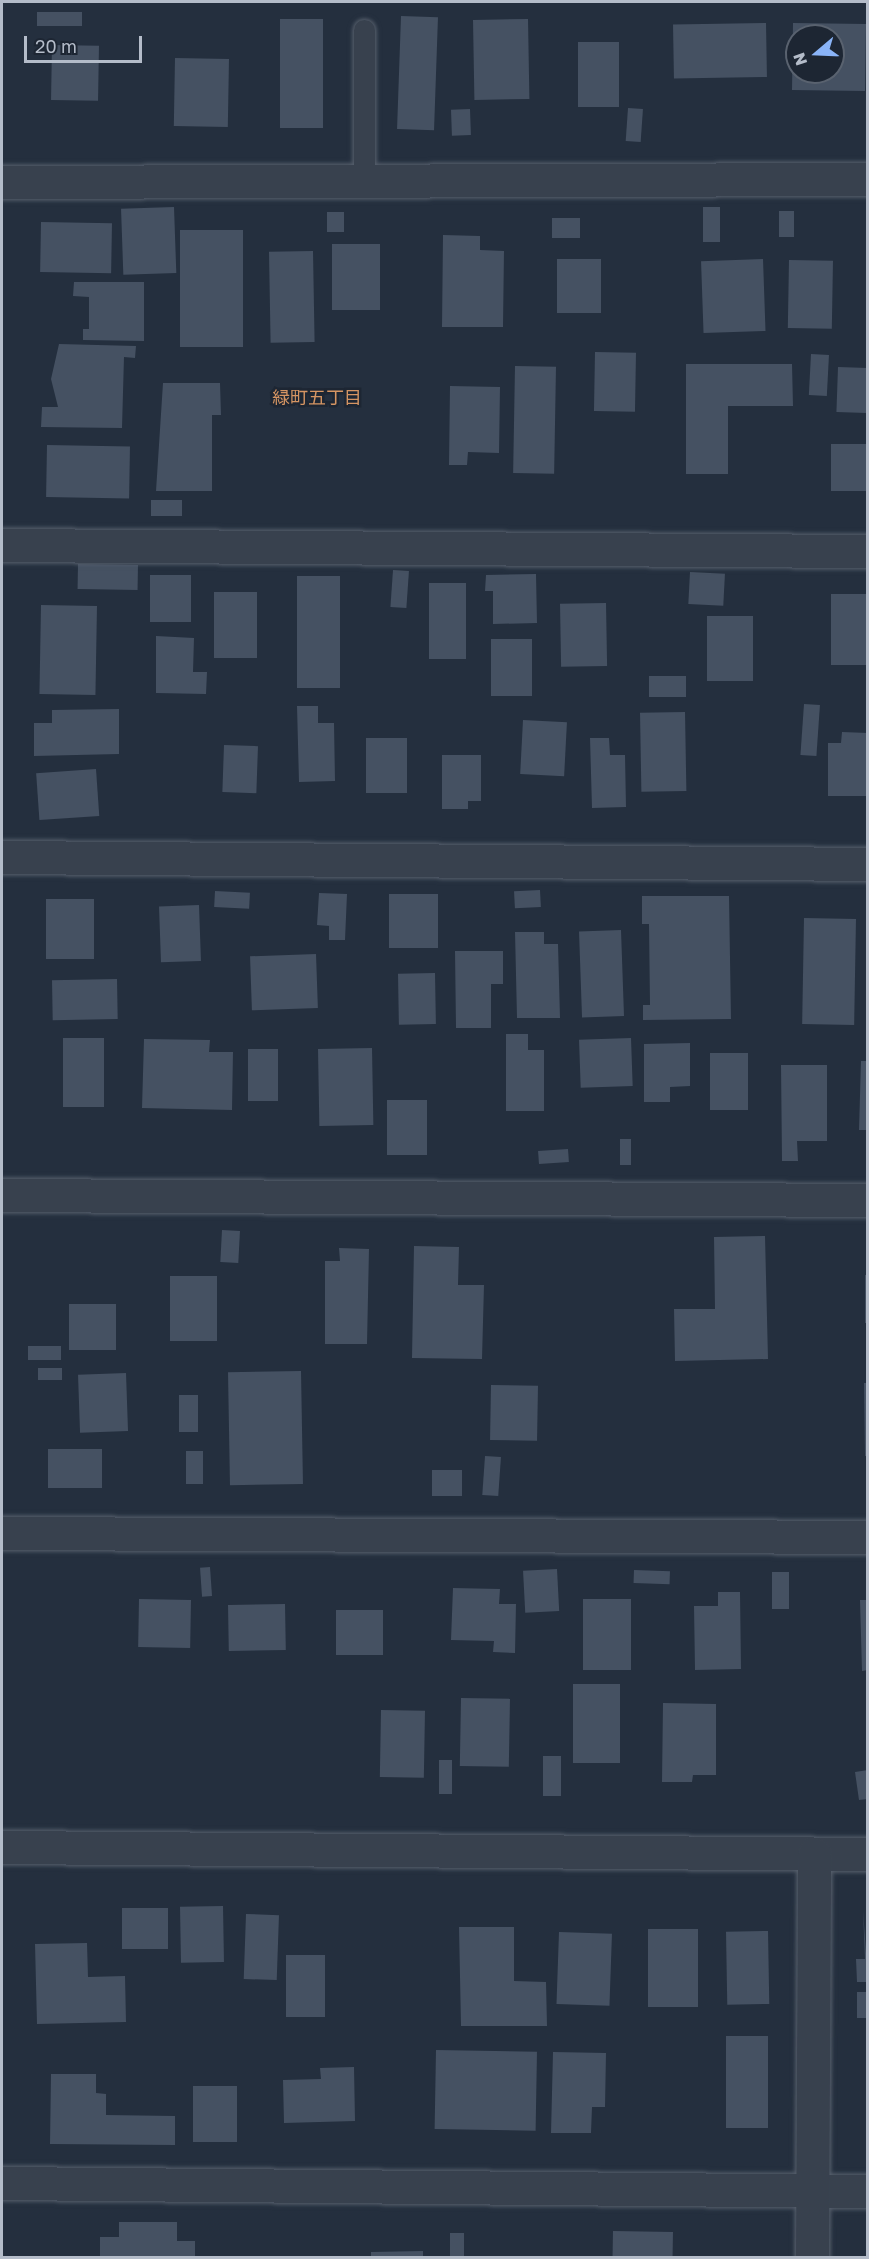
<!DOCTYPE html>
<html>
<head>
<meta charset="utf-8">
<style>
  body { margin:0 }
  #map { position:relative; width:869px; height:2259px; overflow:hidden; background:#242f3e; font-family:"Golos Text","Noto Sans JP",sans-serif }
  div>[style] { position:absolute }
  .building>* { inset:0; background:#455162; transform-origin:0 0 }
  .roads { filter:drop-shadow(0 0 2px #565f6c) drop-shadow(0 0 2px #565f6c) }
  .service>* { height:21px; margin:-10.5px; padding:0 10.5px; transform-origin:10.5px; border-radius:10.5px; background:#38414e }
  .minor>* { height:33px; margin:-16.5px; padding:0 16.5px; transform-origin:16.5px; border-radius:16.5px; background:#38414e }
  span { translate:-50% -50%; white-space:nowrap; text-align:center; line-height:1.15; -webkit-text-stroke:5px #1d2633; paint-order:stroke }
  .neighbourhood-label { font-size:18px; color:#d59563 }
  .frame { position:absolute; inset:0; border:3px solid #b4bcc9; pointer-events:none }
  .north { position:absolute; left:785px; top:24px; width:60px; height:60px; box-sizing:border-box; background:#1d2633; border:2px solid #59626f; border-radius:50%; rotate:251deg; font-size:16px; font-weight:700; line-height:24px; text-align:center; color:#b4bcc9 }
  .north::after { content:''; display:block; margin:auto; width:21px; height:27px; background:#8ab4f8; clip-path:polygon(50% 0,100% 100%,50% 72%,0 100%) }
  .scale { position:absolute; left:24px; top:36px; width:118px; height:27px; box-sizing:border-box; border:3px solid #b4bcc9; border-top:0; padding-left:8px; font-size:18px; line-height:21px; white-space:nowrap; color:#b4bcc9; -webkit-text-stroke:4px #1d2633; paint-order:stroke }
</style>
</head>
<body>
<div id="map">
  <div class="building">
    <div style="left:37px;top:12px;width:45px;height:14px"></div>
    <div style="left:401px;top:16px;width:37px;height:113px;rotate:2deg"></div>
    <div style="left:280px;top:19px;width:43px;height:109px"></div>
    <div style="left:528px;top:19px;width:80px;height:55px;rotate:89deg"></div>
    <div style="left:766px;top:23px;width:54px;height:93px;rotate:89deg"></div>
    <div style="clip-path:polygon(evenodd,793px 23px,866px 24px,865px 91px,792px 90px,793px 23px,797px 36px,833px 36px,833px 72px,797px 72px,797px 36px)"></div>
    <div style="left:578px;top:42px;width:41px;height:65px"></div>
    <div style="left:52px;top:45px;width:47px;height:55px;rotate:1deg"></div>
    <div style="left:175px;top:58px;width:54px;height:68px;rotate:1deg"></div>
    <div style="left:628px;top:108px;width:15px;height:33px;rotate:4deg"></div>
    <div style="left:470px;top:109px;width:26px;height:19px;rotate:88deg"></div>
    <div style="left:174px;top:207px;width:66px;height:53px;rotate:88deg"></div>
    <div style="left:703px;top:207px;width:17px;height:35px"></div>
    <div style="left:779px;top:211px;width:15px;height:26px"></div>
    <div style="left:327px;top:212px;width:17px;height:20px"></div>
    <div style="left:552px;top:218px;width:28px;height:20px"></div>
    <div style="left:41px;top:222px;width:71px;height:50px;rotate:1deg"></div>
    <div style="left:180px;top:230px;width:63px;height:117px"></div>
    <div style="clip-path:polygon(443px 235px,480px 236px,480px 250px,504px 251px,503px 327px,442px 327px)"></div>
    <div style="left:380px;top:244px;width:66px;height:48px;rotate:90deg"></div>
    <div style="left:313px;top:251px;width:91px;height:44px;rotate:89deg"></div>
    <div style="left:557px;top:259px;width:44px;height:54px"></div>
    <div style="left:763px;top:259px;width:72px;height:62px;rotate:88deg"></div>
    <div style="left:789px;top:260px;width:44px;height:68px;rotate:1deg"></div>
    <div style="clip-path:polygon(74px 282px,144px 282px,144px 341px,83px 340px,83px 329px,89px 329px,89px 297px,73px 296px)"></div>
    <div style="clip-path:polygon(59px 344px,136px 346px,135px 358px,124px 357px,122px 428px,41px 427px,42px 407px,58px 407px,51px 379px)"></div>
    <div style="left:595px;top:352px;width:41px;height:59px;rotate:1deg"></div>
    <div style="left:811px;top:354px;width:18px;height:41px;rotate:3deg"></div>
    <div style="clip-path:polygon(686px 364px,792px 364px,793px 406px,728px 406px,728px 474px,686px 474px)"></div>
    <div style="left:515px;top:366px;width:41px;height:107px;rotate:1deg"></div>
    <div style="left:838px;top:367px;width:30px;height:45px;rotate:2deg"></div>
    <div style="clip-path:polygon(163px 383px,220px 383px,221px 415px,212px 415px,212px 491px,156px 491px)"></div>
    <div style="clip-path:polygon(450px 386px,500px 387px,499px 453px,468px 452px,467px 465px,449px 465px)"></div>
    <div style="left:831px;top:444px;width:37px;height:47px"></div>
    <div style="left:47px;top:445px;width:83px;height:52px;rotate:1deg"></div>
    <div style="left:151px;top:500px;width:31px;height:16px"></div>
    <div style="left:78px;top:564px;width:60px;height:25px;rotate:1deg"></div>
    <div style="left:393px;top:570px;width:16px;height:37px;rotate:4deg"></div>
    <div style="left:690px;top:572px;width:35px;height:32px;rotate:3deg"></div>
    <div style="clip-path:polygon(536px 574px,537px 623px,493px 624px,493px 591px,485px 591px,486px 575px)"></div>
    <div style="left:150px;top:575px;width:41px;height:47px"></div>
    <div style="left:297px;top:576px;width:43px;height:112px"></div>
    <div style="left:429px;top:583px;width:37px;height:76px"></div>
    <div style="left:214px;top:592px;width:43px;height:66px"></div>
    <div style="left:831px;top:594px;width:37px;height:71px"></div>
    <div style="left:606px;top:603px;width:63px;height:46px;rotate:89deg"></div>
    <div style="left:41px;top:605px;width:56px;height:89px;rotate:1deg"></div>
    <div style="left:707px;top:616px;width:46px;height:65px"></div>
    <div style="clip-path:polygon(156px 636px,194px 638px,193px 672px,207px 672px,206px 694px,156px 693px)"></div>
    <div style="left:532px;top:639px;width:57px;height:41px;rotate:90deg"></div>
    <div style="left:649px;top:676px;width:37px;height:21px"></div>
    <div style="left:804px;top:704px;width:16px;height:51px;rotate:4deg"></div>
    <div style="clip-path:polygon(297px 706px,318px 706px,318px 723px,334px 723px,335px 781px,299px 782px)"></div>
    <div style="clip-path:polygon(119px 709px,119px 754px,34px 756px,34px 723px,52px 723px,52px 710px)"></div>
    <div style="left:685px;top:712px;width:79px;height:45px;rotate:89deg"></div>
    <div style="left:523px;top:720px;width:44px;height:54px;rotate:3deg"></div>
    <div style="clip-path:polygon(842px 732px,868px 733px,868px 796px,828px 796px,828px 743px,841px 743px)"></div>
    <div style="left:366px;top:738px;width:41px;height:55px"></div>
    <div style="clip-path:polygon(590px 738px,609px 738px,610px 755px,625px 755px,626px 807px,592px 808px)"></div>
    <div style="left:224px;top:745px;width:34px;height:47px;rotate:2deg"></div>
    <div style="clip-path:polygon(442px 755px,481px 755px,481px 801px,468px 801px,468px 809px,442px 809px)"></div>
    <div style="left:96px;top:769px;width:47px;height:60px;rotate:86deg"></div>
    <div style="left:540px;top:890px;width:17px;height:26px;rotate:87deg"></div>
    <div style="left:215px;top:891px;width:35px;height:16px;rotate:3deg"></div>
    <div style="clip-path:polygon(319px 893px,347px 894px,345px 940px,329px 940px,329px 926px,317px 925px)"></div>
    <div style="left:389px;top:894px;width:49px;height:54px"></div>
    <div style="clip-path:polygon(642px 896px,729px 896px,731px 1019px,643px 1020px,643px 1005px,650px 1005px,649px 924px,642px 924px)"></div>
    <div style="left:46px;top:899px;width:48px;height:60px"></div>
    <div style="left:199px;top:905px;width:56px;height:40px;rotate:88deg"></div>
    <div style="left:804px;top:918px;width:52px;height:106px;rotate:1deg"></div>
    <div style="left:621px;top:930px;width:86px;height:42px;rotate:88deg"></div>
    <div style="clip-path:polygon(515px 932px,544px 932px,544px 944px,558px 944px,560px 1018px,517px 1018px)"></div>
    <div style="clip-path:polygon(455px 951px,503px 951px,503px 984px,491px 984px,491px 1028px,456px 1028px)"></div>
    <div style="left:316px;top:954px;width:54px;height:66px;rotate:88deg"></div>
    <div style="left:435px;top:973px;width:51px;height:37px;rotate:89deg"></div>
    <div style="left:117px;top:979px;width:40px;height:65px;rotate:89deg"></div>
    <div style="clip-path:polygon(506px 1034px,528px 1034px,528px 1050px,544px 1050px,544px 1111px,506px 1111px)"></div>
    <div style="left:63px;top:1038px;width:41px;height:69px"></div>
    <div style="left:631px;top:1038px;width:48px;height:52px;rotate:88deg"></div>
    <div style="clip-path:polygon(144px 1039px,210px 1040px,209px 1052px,233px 1052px,232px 1110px,142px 1108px)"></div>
    <div style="clip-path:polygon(690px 1043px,690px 1086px,670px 1087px,670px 1102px,644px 1102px,644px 1044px)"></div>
    <div style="left:372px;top:1048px;width:77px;height:54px;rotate:89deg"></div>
    <div style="left:248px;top:1049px;width:30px;height:52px"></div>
    <div style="left:710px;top:1053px;width:38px;height:57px"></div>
    <div style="clip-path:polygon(861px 1061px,868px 1061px,868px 1130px,859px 1130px)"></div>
    <div style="clip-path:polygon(781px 1065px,827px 1065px,827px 1141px,797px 1141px,798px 1161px,782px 1161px)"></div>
    <div style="left:387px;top:1100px;width:40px;height:55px"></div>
    <div style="left:620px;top:1139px;width:11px;height:26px"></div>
    <div style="left:568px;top:1149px;width:13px;height:30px;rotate:86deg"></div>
    <div style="left:222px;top:1230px;width:18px;height:32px;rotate:3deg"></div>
    <div style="clip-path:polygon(765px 1236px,768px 1359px,675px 1361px,674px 1309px,715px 1309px,714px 1237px)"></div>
    <div style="clip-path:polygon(414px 1246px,459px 1247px,458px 1285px,484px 1285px,482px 1359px,412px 1358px)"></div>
    <div style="clip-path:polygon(339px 1248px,369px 1249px,367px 1344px,325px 1344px,325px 1261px,340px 1261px)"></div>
    <div style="left:865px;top:1275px;width:3px;height:48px"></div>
    <div style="left:170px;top:1276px;width:47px;height:65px"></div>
    <div style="left:116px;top:1304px;width:46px;height:47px;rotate:90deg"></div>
    <div style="left:28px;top:1346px;width:33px;height:14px"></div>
    <div style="left:38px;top:1368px;width:24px;height:12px"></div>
    <div style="left:301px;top:1371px;width:113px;height:73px;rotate:89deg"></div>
    <div style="left:126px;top:1373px;width:58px;height:48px;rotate:88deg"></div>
    <div style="clip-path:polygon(864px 1383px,868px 1383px,868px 1456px,865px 1456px)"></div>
    <div style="left:491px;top:1385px;width:47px;height:55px;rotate:1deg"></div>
    <div style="left:179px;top:1395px;width:19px;height:37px"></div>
    <div style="left:102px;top:1449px;width:39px;height:54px;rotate:90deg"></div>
    <div style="left:186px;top:1451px;width:17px;height:33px"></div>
    <div style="left:485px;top:1456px;width:16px;height:39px;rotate:4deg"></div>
    <div style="left:432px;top:1470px;width:30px;height:26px"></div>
    <div style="left:210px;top:1567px;width:29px;height:10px;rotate:86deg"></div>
    <div style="left:557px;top:1569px;width:42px;height:34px;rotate:87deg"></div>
    <div style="left:634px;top:1570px;width:36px;height:13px;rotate:2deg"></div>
    <div style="left:772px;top:1572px;width:17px;height:37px"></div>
    <div style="clip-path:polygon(453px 1588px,500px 1589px,499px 1604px,516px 1604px,515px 1653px,493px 1652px,494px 1641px,451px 1640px)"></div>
    <div style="clip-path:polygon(718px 1592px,740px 1592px,741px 1669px,695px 1670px,694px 1606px,718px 1606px)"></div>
    <div style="left:139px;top:1599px;width:52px;height:48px;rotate:1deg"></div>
    <div style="left:583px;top:1599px;width:48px;height:71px"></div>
    <div style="clip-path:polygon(860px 1600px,868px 1600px,868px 1670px,862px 1671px)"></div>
    <div style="left:285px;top:1604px;width:46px;height:57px;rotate:89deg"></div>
    <div style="left:336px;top:1610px;width:47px;height:45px"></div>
    <div style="left:573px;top:1684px;width:47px;height:79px"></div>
    <div style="left:461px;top:1698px;width:49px;height:68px;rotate:1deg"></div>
    <div style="clip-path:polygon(663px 1703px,716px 1704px,716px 1775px,693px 1775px,692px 1782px,662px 1782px)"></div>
    <div style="left:381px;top:1710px;width:44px;height:67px;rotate:1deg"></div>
    <div style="left:543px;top:1756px;width:18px;height:40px"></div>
    <div style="left:439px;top:1760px;width:13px;height:34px"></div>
    <div style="clip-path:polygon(868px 1770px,868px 1799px,859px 1800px,855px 1772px)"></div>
    <div style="left:223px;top:1906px;width:56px;height:43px;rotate:89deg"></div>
    <div style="left:122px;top:1908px;width:46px;height:41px"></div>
    <div style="clip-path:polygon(863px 1910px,868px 1982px,857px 1982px,856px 1959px,865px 1959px)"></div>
    <div style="left:246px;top:1914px;width:33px;height:65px;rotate:2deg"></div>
    <div style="clip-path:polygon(459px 1927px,514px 1927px,514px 1981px,546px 1982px,547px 2026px,461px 2026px)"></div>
    <div style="left:648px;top:1929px;width:50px;height:78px"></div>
    <div style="left:768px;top:1931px;width:73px;height:42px;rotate:89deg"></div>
    <div style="left:559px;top:1932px;width:53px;height:72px;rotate:2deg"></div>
    <div style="clip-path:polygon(87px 1943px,88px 1977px,125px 1976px,126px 2022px,37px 2024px,35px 1944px)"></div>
    <div style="left:286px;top:1955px;width:39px;height:62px"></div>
    <div style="left:857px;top:1992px;width:11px;height:26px"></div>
    <div style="left:726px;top:2036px;width:42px;height:92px"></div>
    <div style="left:436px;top:2050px;width:101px;height:79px;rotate:1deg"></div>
    <div style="clip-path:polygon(553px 2052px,606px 2053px,605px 2107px,592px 2107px,591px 2133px,551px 2133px)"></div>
    <div style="clip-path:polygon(354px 2067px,355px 2121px,284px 2123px,283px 2080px,321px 2079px,320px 2068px)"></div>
    <div style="clip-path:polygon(51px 2074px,96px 2074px,96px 2093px,106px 2094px,106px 2115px,175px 2116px,175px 2145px,50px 2144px)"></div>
    <div style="left:193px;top:2086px;width:44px;height:56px"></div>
    <div style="clip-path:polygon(119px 2222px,177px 2222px,177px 2241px,195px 2241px,195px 2258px,100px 2258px,100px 2237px,119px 2237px)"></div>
    <div style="left:613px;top:2231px;width:60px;height:27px;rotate:1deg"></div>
    <div style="left:450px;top:2233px;width:14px;height:25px"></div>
    <div style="clip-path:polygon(423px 2251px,423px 2258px,371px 2258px,371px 2252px)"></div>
  </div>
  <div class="roads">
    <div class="service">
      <div style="left:364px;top:30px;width:147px;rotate:90deg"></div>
    </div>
    <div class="minor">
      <div style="left:2px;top:182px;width:866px;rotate:-0.2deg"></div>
      <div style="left:2px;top:545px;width:866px;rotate:0.4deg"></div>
      <div style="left:2px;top:857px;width:866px;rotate:0.46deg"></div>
      <div style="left:2px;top:1195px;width:866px;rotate:0.33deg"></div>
      <div style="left:2px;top:1533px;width:866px;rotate:0.26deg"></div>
      <div style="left:2px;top:1847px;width:866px;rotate:0.46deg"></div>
      <div style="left:2px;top:2183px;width:866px;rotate:0.53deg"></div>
      <div style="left:812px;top:2258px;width:404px;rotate:-89.7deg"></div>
    </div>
  </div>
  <div class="neighbourhood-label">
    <span style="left:317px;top:397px">緑町五丁目</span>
  </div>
  <div class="frame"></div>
  <div class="north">N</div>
  <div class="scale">20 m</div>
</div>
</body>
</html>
